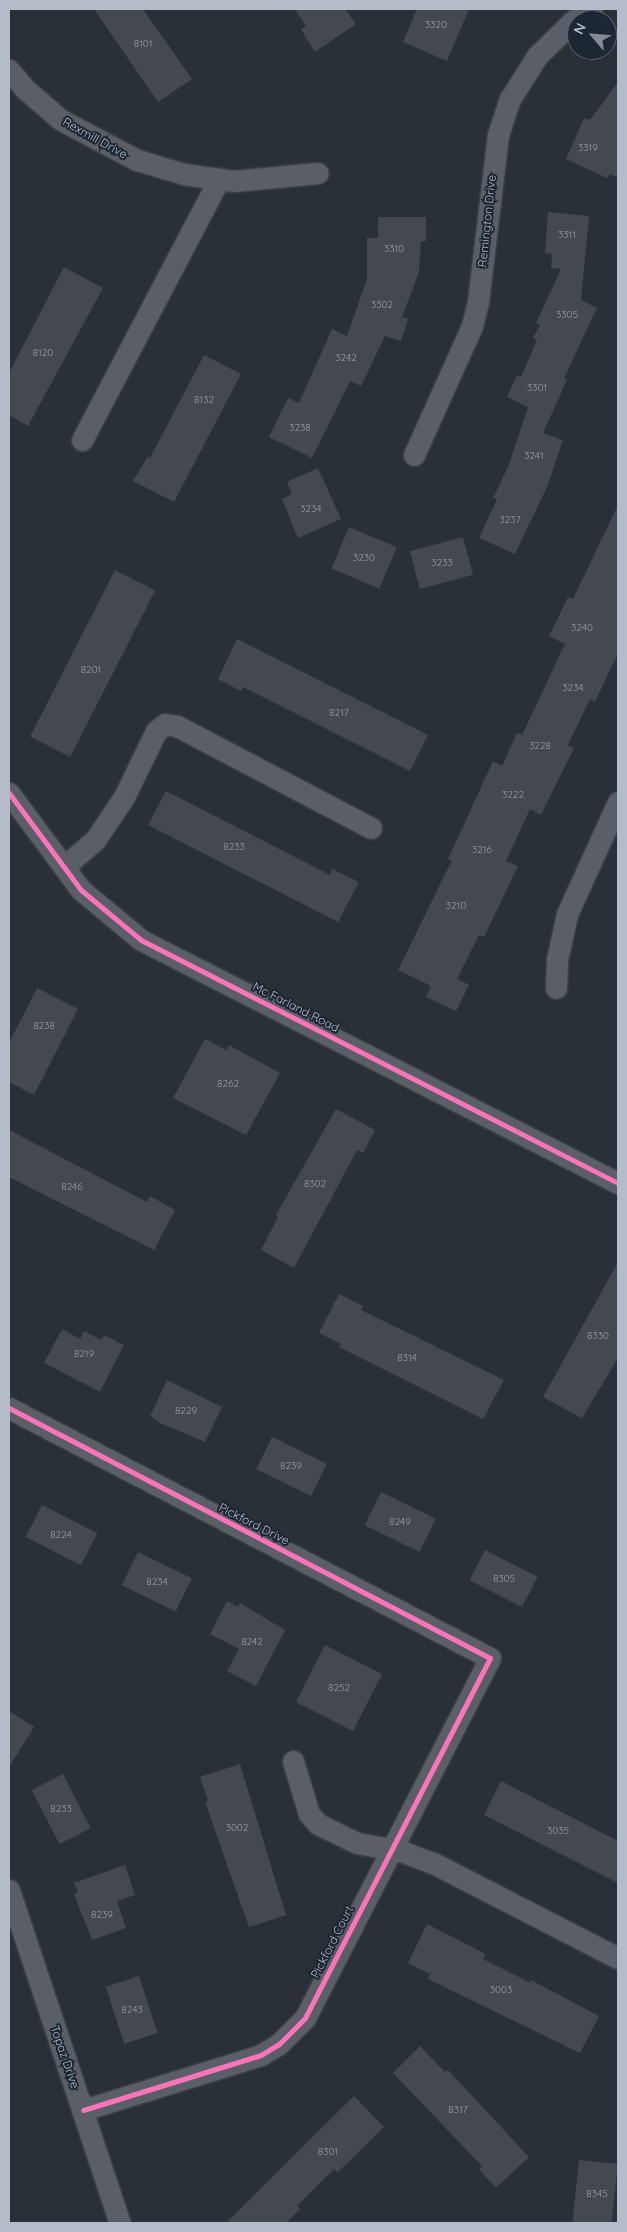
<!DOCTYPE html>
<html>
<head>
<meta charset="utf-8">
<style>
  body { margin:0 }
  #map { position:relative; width:627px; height:2232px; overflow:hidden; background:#2a3038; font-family:Quicksand,sans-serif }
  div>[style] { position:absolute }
  .building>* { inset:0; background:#444950; transform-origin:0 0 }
  .roads { filter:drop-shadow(0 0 1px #484c53) drop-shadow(0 0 1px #484c53) }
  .street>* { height:21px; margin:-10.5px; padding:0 10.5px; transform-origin:10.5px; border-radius:10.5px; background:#5a5e66 }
  .cycleway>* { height:5px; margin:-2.5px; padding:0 2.5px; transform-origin:2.5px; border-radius:2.5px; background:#fb73b8 }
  span { translate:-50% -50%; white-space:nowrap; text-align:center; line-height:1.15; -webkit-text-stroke:4px #1d2633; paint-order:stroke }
  .number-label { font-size:10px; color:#989fab }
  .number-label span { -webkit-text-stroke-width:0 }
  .street-label { font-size:12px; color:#b4bcc9 }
  .frame { position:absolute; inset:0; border:10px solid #b4bcc9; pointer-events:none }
  .north { position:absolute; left:567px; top:10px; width:50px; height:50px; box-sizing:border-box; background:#1d2633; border:1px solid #59626f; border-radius:50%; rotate:297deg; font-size:14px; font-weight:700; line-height:20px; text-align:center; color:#b4bcc9 }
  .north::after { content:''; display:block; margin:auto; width:18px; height:22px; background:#848b96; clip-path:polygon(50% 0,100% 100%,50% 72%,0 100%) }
</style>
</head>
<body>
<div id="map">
  <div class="building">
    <div style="clip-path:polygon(94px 9px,143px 9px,192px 79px,158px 102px)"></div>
    <div style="clip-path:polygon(295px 9px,345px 9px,356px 24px,315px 52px,301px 29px,306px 26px)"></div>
    <div style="clip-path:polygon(417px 9px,469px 9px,447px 61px,403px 42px)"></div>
    <div style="clip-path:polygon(618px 82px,618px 178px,610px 174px,607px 178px,566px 159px,584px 118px,590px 120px)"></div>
    <div style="clip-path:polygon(548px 212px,589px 216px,581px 300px,597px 308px,564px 378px,567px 380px,543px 433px,563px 440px,547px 487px,515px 554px,479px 538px,497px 499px,493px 498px,508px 467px,528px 407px,507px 397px,517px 375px,521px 377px,537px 340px,533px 338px,540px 325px,536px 323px,561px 269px,551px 268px,552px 254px,545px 253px)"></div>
    <div style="clip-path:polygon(378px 217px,426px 217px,426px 241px,421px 241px,419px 272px,402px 317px,408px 319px,401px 341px,385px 336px,361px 386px,350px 381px,312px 458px,269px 437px,288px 398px,299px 403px,332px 329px,347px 336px,367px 279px,367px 238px,378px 238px)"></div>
    <div style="clip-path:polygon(64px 267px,103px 288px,28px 426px,9px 415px,9px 373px)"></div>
    <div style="clip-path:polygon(204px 355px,241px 374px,174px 502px,133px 481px,148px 456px,150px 458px)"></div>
    <div style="clip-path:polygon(318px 468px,341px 519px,298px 538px,282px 499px,292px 494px,287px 482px)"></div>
    <div style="clip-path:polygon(618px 505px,618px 653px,595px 702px,590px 699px,568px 745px,574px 748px,541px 815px,530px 809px,506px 861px,518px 866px,484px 937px,479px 935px,457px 979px,469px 985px,456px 1011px,426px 997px,431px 986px,398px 970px,452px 860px,448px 859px,493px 761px,502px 766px,517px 733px,522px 735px,565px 644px,549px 636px,568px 597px,573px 599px)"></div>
    <div style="left:349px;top:527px;width:52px;height:45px;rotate:23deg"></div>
    <div style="left:463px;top:537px;width:39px;height:55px;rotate:75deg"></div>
    <div style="left:115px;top:570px;width:45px;height:187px;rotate:27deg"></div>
    <div style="clip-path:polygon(237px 639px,428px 735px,410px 771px,243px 687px,241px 691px,218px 679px)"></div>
    <div style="clip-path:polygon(166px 791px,330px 875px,332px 869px,359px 882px,338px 922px,148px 825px)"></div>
    <div style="clip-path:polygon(37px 988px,78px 1009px,34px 1095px,9px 1082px,9px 1043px)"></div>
    <div style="clip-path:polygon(205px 1039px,226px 1050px,229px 1045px,280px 1073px,246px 1135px,173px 1098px)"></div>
    <div style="clip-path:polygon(336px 1109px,375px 1130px,363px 1153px,357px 1150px,294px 1268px,261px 1250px,278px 1217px,276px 1215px)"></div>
    <div style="clip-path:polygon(9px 1130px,147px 1202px,150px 1196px,175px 1210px,154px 1250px,9px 1177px)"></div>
    <div style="clip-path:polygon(618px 1262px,618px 1358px,582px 1418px,543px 1397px)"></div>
    <div style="clip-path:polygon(339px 1294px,363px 1306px,361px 1310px,504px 1380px,483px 1419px,339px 1347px,341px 1344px,319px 1333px)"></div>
    <div style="clip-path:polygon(62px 1329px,80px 1339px,84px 1331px,101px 1340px,104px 1335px,124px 1345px,100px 1392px,44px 1363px)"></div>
    <div style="clip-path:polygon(167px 1380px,222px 1407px,205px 1442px,160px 1423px,150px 1416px)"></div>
    <div style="left:272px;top:1437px;width:61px;height:36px;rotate:26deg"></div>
    <div style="left:381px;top:1492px;width:61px;height:37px;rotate:26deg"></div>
    <div style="left:42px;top:1505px;width:62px;height:36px;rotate:27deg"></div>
    <div style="left:485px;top:1550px;width:59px;height:34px;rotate:27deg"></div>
    <div style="left:138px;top:1552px;width:60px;height:37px;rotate:26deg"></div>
    <div style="clip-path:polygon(227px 1601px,238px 1607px,240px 1603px,285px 1630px,256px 1686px,227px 1671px,239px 1649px,210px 1634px)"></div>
    <div style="left:325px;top:1645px;width:64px;height:64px;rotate:27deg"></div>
    <div style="clip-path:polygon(9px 1711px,34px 1727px,9px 1767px)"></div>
    <div style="clip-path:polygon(240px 1764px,286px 1915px,249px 1927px,205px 1802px,208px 1801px,200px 1777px)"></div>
    <div style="left:63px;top:1774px;width:61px;height:35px;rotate:63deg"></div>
    <div style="clip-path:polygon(501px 1781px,618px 1841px,618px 1883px,484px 1815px)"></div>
    <div style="clip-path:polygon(125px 1865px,135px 1895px,117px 1901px,126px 1928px,92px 1940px,74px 1894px,78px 1893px,74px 1883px)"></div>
    <div style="clip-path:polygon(427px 1924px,486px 1954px,483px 1959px,529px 1982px,531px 1980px,599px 2016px,580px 2053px,428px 1979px,430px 1974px,408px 1963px)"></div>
    <div style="left:139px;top:1976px;width:60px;height:35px;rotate:72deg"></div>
    <div style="clip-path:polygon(420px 2046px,445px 2072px,448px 2070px,529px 2157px,496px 2188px,479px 2169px,482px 2166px,393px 2073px)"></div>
    <div style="clip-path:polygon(354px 2096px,384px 2127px,338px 2172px,334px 2169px,297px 2206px,300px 2209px,286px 2223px,226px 2223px)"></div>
    <div style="left:579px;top:2160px;width:39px;height:63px;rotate:6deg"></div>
  </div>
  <div class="roads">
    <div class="street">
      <div style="left:9px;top:70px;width:23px;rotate:50deg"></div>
      <div style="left:24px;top:88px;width:49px;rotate:40.9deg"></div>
      <div style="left:61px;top:120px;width:86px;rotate:27.8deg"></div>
      <div style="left:137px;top:160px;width:49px;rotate:16.6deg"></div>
      <div style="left:184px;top:174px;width:49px;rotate:8.1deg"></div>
      <div style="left:233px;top:181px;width:85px;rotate:-5.4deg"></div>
      <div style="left:82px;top:440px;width:295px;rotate:-62.3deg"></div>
      <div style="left:414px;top:455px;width:141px;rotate:-65.8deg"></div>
      <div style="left:472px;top:326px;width:25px;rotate:-76deg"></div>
      <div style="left:478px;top:302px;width:168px;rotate:-83.2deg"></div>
      <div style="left:498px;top:135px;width:38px;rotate:-72deg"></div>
      <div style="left:510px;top:99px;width:51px;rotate:-57.9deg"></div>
      <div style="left:537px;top:56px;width:50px;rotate:-44.2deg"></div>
      <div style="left:573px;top:21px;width:22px;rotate:-32deg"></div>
      <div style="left:9px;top:793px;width:121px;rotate:53.4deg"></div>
      <div style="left:81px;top:890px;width:78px;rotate:39.8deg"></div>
      <div style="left:141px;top:940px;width:535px;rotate:27deg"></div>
      <div style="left:65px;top:866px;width:40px;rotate:-41deg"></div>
      <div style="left:95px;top:840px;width:52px;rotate:-56deg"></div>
      <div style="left:124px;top:797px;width:73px;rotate:-64.1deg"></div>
      <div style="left:156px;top:731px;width:11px;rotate:-38deg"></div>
      <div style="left:165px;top:724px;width:12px;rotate:9deg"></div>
      <div style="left:177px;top:726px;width:219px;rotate:27.7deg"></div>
      <div style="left:556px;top:988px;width:28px;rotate:-88deg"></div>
      <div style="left:557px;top:960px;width:47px;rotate:-77.7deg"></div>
      <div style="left:567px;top:914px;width:123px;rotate:-65.5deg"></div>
      <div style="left:9px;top:1408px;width:542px;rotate:27.46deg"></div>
      <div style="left:490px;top:1658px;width:405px;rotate:117.2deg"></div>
      <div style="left:305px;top:2018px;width:37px;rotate:135deg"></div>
      <div style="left:279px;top:2044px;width:21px;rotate:149deg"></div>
      <div style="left:261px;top:2055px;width:186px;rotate:162.8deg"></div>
      <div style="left:293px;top:1761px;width:55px;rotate:73.2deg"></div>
      <div style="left:309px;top:1814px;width:13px;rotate:48deg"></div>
      <div style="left:318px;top:1824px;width:43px;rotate:26deg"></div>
      <div style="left:357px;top:1843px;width:45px;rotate:10.3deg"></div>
      <div style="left:401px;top:1851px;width:34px;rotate:21deg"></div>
      <div style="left:433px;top:1863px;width:208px;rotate:27.2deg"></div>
      <div style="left:9px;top:1890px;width:351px;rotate:71.6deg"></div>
    </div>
  </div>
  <div class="cycleway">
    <div style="left:9px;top:793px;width:121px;rotate:53.4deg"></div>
    <div style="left:81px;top:890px;width:78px;rotate:39.8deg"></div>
    <div style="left:141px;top:940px;width:535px;rotate:27deg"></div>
    <div style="left:9px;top:1408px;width:542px;rotate:27.46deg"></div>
    <div style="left:490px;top:1658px;width:405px;rotate:117.2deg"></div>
    <div style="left:305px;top:2018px;width:37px;rotate:135deg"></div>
    <div style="left:279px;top:2044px;width:21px;rotate:149deg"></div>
    <div style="left:261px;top:2055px;width:186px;rotate:162.8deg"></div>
  </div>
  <div class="number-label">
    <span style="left:436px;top:25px">3320</span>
    <span style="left:143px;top:44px">8101</span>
    <span style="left:588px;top:148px">3319</span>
    <span style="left:567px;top:235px">3311</span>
    <span style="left:394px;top:249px">3310</span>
    <span style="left:382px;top:305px">3302</span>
    <span style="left:567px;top:315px">3305</span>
    <span style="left:43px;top:353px">8120</span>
    <span style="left:346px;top:358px">3242</span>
    <span style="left:537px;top:388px">3301</span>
    <span style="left:204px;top:400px">8132</span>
    <span style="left:300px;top:428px">3238</span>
    <span style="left:534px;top:456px">3241</span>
    <span style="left:311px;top:509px">3234</span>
    <span style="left:510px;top:520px">3237</span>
    <span style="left:364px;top:558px">3230</span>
    <span style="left:442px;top:563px">3233</span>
    <span style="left:582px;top:628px">3240</span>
    <span style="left:91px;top:670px">8201</span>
    <span style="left:573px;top:688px">3234</span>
    <span style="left:339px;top:713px">8217</span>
    <span style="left:540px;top:746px">3228</span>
    <span style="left:513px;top:795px">3222</span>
    <span style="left:234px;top:847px">8233</span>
    <span style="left:482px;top:850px">3216</span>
    <span style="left:456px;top:906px">3210</span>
    <span style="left:44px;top:1026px">8238</span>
    <span style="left:228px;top:1084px">8262</span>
    <span style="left:315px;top:1184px">8302</span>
    <span style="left:72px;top:1187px">8246</span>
    <span style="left:598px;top:1336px">8330</span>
    <span style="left:84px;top:1354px">8219</span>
    <span style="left:407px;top:1358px">8314</span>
    <span style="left:186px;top:1411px">8229</span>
    <span style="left:291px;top:1466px">8239</span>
    <span style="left:400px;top:1522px">8249</span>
    <span style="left:61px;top:1535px">8224</span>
    <span style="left:504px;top:1579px">8305</span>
    <span style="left:157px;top:1582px">8234</span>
    <span style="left:252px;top:1642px">8242</span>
    <span style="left:339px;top:1688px">8252</span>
    <span style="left:61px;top:1809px">8233</span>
    <span style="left:237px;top:1828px">3002</span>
    <span style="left:558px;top:1831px">3035</span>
    <span style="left:102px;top:1915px">8239</span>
    <span style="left:501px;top:1990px">3003</span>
    <span style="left:132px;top:2010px">8243</span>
    <span style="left:458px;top:2110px">8317</span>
    <span style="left:328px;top:2152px">8301</span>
    <span style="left:597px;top:2194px">8345</span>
  </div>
  <div class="street-label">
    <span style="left:95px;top:138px;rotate:29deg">Rexmill Drive</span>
    <span style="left:487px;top:221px;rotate:-84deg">Remington Drive</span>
    <span style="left:296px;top:1007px;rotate:27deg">Mc Farland Road</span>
    <span style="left:254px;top:1524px;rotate:27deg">Pickford Drive</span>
    <span style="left:332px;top:1942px;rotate:-63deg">Pickford Court</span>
    <span style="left:65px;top:2057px;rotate:71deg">Topaz Drive</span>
  </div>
  <div class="frame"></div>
  <div class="north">N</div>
</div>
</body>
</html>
